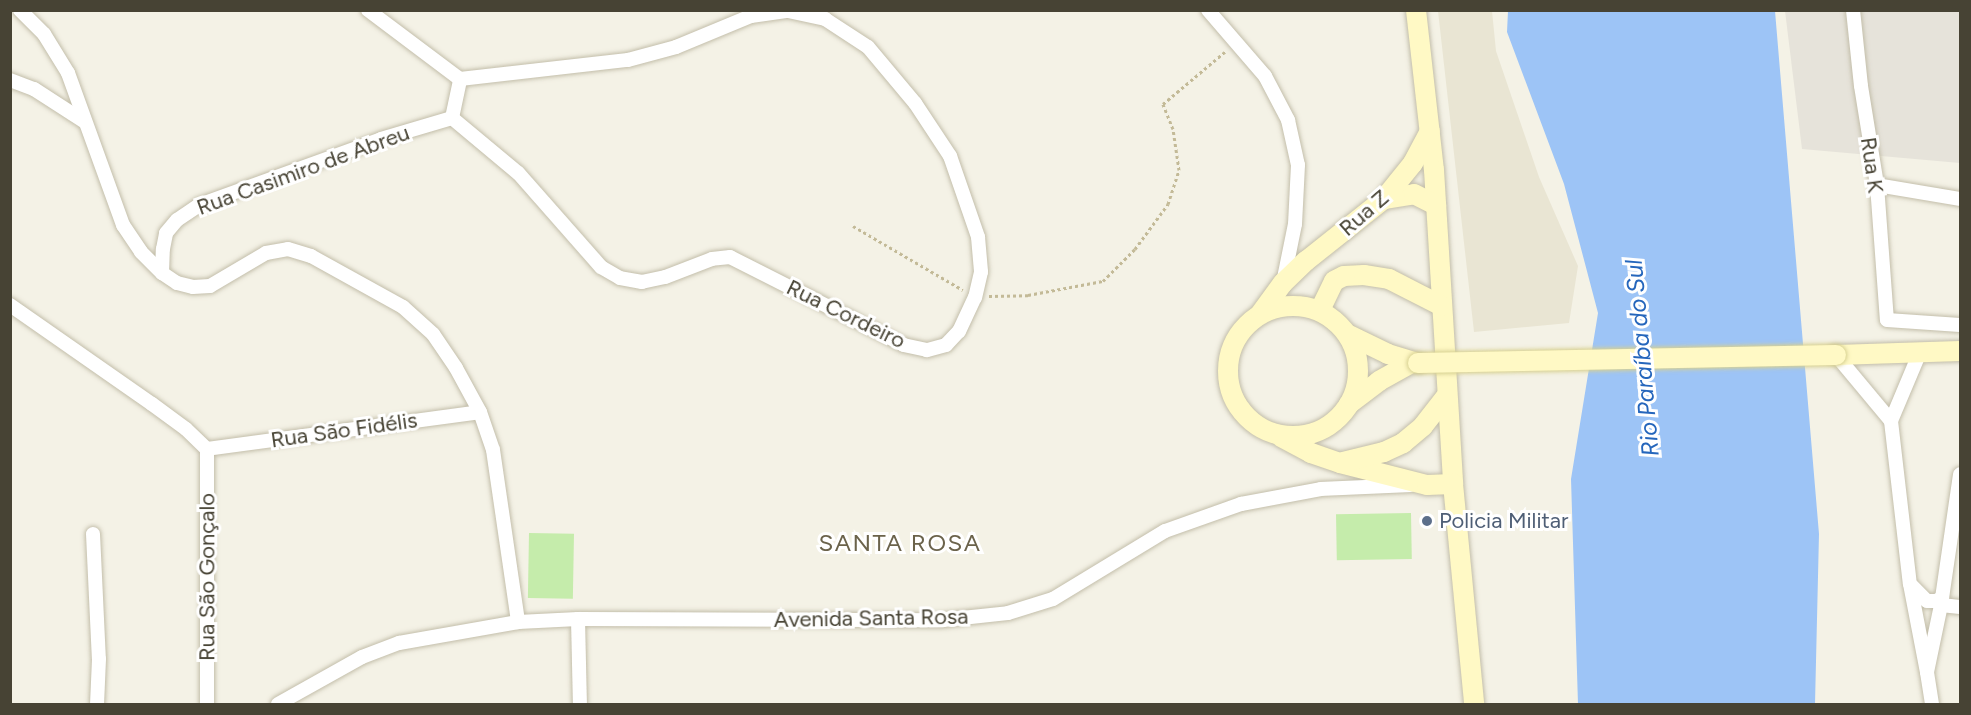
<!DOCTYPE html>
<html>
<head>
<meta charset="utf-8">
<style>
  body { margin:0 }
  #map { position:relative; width:1971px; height:715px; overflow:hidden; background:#f4f2e6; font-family:Figtree,sans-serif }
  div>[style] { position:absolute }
  .residential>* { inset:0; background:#e9e5d3 }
  .industrial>* { inset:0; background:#e6e3da }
  .green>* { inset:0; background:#c5ecab; transform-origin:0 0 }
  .water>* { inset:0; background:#9dc4f6 }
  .path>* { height:3px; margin-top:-1.5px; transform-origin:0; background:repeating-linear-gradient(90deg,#c3ba97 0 3px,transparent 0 6px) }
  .roads { filter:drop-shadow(0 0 2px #c3beaa) drop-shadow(0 0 2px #c3beaa) }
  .street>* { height:14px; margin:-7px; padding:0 7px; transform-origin:7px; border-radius:7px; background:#fff }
  .secondary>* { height:20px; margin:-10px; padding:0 10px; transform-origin:10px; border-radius:10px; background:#fff9c5 }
  .secondary>.ring { margin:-10px; padding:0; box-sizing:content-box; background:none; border:20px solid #fff9c5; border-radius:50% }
  .bridges { filter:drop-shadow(0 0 2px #d7d091) drop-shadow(0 0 2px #d7d091) }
  .secondary-bridge>* { height:20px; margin:-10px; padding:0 10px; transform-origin:10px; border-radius:10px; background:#fff9c5 }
  .dots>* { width:16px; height:16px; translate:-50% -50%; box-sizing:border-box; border:3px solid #fff; border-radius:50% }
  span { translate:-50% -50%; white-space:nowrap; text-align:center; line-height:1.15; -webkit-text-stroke:6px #fff; paint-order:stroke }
  .street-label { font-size:22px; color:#474334 }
  .service-label { font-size:22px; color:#4e5e75 }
  .left { translate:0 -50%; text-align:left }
  .water-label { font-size:24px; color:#2566bc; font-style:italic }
  .neighbourhood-label { font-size:24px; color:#6b634b; letter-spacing:1.5px }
  .frame { position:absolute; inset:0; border:12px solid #474334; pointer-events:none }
</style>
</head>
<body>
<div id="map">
  <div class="residential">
    <div style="clip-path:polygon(1438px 11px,1492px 11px,1496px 51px,1539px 177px,1578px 266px,1569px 323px,1474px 332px)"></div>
  </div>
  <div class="industrial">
    <div style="clip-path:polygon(1785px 11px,1960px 11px,1960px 163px,1802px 149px)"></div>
  </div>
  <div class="green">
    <div style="left:1411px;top:513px;width:46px;height:75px;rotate:89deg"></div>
    <div style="left:529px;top:533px;width:45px;height:65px;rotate:1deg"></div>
  </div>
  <div class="water">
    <div style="clip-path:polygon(1508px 11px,1775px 11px,1819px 534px,1815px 704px,1578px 704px,1571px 479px,1598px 313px,1564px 184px,1507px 32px)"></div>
  </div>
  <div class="path">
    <div style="left:853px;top:226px;width:127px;rotate:30.2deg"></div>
    <div style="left:989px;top:296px;width:39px;rotate:-1deg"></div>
    <div style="left:1028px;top:295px;width:76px;rotate:-10.6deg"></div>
    <div style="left:1103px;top:281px;width:45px;rotate:-45deg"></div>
    <div style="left:1135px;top:249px;width:56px;rotate:-53.7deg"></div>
    <div style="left:1168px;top:204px;width:36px;rotate:-72deg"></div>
    <div style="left:1179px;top:170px;width:41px;rotate:-98.3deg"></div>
    <div style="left:1173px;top:129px;width:27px;rotate:-112deg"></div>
    <div style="left:1163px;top:104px;width:82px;rotate:-40.1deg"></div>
  </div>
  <div class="roads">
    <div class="street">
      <div style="left:20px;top:10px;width:34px;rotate:45deg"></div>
      <div style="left:44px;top:34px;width:46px;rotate:58.4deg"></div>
      <div style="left:68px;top:73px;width:162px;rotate:70.1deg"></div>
      <div style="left:123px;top:225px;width:32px;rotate:56deg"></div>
      <div style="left:141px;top:252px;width:30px;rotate:45deg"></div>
      <div style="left:162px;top:273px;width:18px;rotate:34deg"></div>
      <div style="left:177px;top:283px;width:16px;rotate:14deg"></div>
      <div style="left:193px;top:287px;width:17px;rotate:-3deg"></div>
      <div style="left:210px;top:286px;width:65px;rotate:-30.5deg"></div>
      <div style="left:266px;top:253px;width:22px;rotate:-10deg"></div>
      <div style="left:288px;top:249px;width:24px;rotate:17deg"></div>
      <div style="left:311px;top:256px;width:105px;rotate:29deg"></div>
      <div style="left:403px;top:307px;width:40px;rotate:42deg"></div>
      <div style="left:433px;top:334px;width:41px;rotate:55.9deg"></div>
      <div style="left:456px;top:368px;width:50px;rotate:61.4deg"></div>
      <div style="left:480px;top:412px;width:40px;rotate:71.1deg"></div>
      <div style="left:493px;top:450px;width:174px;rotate:81.7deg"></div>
      <div style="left:368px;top:10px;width:115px;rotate:36.9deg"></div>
      <div style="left:460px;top:79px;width:169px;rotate:-6.5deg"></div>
      <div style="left:628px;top:60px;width:50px;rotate:-15.2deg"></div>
      <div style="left:676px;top:47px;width:81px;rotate:-22.5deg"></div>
      <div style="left:751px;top:16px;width:37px;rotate:-8deg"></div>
      <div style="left:788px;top:11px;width:38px;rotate:12deg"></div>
      <div style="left:825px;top:19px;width:51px;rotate:33.1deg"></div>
      <div style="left:868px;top:47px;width:73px;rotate:50deg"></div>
      <div style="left:915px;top:103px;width:64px;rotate:56.6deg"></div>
      <div style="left:950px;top:156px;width:86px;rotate:70.9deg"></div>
      <div style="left:978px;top:237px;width:35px;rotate:85deg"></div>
      <div style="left:981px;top:272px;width:26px;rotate:103deg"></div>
      <div style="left:975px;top:297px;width:38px;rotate:115deg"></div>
      <div style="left:959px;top:331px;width:19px;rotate:133deg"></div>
      <div style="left:946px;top:345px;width:20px;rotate:165deg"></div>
      <div style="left:927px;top:350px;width:24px;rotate:-168deg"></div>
      <div style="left:904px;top:345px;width:195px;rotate:-153.2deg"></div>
      <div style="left:730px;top:257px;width:18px;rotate:174deg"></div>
      <div style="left:712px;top:259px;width:50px;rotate:159deg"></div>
      <div style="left:665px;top:277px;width:24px;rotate:168deg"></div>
      <div style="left:642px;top:282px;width:22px;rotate:-170deg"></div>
      <div style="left:620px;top:278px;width:22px;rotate:-150deg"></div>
      <div style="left:601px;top:267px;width:125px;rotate:-131.4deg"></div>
      <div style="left:518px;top:173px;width:86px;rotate:-140.2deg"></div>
      <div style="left:1208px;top:10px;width:87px;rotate:49.2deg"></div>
      <div style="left:1265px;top:76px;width:50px;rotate:62.4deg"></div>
      <div style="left:1288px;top:120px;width:46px;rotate:77.5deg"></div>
      <div style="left:1298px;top:165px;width:59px;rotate:92.9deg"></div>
      <div style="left:1295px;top:224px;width:60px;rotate:101.5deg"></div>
      <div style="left:1853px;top:10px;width:76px;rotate:84deg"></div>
      <div style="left:1861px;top:86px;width:100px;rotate:80.8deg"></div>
      <div style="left:1877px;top:185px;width:135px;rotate:85.8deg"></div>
      <div style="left:1887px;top:320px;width:73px;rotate:3.9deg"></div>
      <div style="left:10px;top:80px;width:26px;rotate:21deg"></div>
      <div style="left:34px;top:89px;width:61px;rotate:32.9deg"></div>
      <div style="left:452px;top:118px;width:40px;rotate:-78deg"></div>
      <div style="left:1877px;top:185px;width:84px;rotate:9.6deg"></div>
      <div style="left:162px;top:273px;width:24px;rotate:-88deg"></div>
      <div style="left:163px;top:249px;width:16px;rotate:-79deg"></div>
      <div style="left:166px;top:233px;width:17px;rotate:-50deg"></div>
      <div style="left:177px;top:220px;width:27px;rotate:-34deg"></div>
      <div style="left:199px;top:205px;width:194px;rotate:-19.9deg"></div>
      <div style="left:381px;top:139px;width:74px;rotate:-16.5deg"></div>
      <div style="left:10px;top:305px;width:173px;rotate:34.9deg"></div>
      <div style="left:152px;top:404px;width:42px;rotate:36.3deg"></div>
      <div style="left:186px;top:429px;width:29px;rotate:44deg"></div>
      <div style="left:1920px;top:352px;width:75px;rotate:112.8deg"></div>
      <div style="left:1891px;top:421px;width:164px;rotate:83.4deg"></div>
      <div style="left:1910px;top:584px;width:90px;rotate:79.1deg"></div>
      <div style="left:1836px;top:355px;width:86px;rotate:50.2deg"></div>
      <div style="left:207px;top:449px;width:275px;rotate:-7.7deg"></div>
      <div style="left:207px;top:449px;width:255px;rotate:90deg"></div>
      <div style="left:93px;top:534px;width:125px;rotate:87.3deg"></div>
      <div style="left:99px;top:659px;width:45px;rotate:92.5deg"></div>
      <div style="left:1912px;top:586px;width:21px;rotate:45deg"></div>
      <div style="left:1927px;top:601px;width:9px"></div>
      <div style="left:1936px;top:601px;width:7px;rotate:-27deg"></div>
      <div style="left:1941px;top:605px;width:19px;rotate:6deg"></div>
      <div style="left:578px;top:619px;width:85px;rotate:88.7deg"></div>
      <div style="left:278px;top:704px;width:96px;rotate:-29.2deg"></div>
      <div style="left:362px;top:657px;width:40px;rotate:-21deg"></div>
      <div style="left:399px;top:643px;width:121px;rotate:-10deg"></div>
      <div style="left:518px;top:622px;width:60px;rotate:-2.9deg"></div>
      <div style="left:578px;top:619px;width:365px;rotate:0.2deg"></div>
      <div style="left:943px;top:620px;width:65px;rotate:-6.1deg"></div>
      <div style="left:1008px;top:613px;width:47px;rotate:-17.3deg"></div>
      <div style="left:1053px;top:599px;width:131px;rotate:-31.3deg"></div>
      <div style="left:1165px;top:531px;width:81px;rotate:-19.6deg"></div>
      <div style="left:1241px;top:504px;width:81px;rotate:-10.6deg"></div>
      <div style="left:1321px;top:489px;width:89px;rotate:-2.6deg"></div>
      <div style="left:1932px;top:704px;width:32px;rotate:-99deg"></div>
      <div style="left:1927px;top:672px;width:68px;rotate:-78.2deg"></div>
      <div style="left:1941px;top:605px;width:132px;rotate:-81.7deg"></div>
    </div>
    <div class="secondary">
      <div style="left:1416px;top:10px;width:161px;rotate:83.6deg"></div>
      <div style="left:1434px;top:170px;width:315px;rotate:86.5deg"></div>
      <div style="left:1453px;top:484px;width:221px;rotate:84.5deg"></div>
      <div style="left:1384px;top:199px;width:30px;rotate:-9deg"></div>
      <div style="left:1414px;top:194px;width:25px;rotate:27deg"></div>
      <div class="ring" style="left:1228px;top:306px;width:110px;height:110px"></div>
      <div style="left:1320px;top:310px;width:32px;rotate:-64deg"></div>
      <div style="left:1334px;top:281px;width:11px;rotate:-27deg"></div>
      <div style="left:1344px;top:276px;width:20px;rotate:-3deg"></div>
      <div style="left:1364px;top:275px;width:25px;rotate:9deg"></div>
      <div style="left:1389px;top:279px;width:59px;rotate:27deg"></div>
      <div style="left:1261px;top:313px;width:37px;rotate:-54deg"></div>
      <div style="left:1283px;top:283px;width:32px;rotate:-44deg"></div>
      <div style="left:1306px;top:261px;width:100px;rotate:-38.5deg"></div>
      <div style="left:1384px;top:199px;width:46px;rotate:-51.1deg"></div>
      <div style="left:1413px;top:163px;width:36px;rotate:-62deg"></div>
      <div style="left:1349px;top:335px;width:43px;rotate:26deg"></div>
      <div style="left:1388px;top:354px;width:31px;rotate:17deg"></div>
      <div style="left:1836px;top:355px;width:124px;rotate:-1.8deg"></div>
      <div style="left:1349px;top:404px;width:38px;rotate:-37deg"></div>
      <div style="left:1379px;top:381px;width:38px;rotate:-29deg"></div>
      <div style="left:1281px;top:437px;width:34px;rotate:28deg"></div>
      <div style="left:1311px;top:453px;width:31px;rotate:19deg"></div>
      <div style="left:1340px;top:463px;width:90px;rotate:14.2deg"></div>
      <div style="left:1427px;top:485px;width:26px;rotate:-2deg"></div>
      <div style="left:1343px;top:462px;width:42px;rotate:-13.7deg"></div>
      <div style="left:1384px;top:452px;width:21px;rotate:-25deg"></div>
      <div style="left:1403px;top:443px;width:26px;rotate:-40deg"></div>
      <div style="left:1423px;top:426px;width:39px;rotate:-52deg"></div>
    </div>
  </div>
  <div class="bridges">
    <div class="secondary-bridge">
      <div style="left:1418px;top:363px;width:418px;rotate:-1.1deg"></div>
    </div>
  </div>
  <div class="dots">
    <div style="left:1427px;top:521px;background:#5c6f8a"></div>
  </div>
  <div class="street-label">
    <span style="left:1872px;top:165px;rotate:82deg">Rua K</span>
    <span style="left:303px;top:170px;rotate:-20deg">Rua Casimiro de Abreu</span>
    <span style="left:1364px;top:213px;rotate:-41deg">Rua Z</span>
    <span style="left:846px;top:314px;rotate:26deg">Rua Cordeiro</span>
    <span style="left:344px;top:430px;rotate:-8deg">Rua São Fidélis</span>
    <span style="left:207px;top:577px;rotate:-90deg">Rua São Gonçalo</span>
    <span style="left:871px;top:618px;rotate:-1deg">Avenida Santa Rosa</span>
  </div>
  <div class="service-label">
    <span class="left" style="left:1439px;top:521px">Policia Militar</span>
  </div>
  <div class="water-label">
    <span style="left:1642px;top:358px;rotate:-95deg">Rio Paraíba do Sul</span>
  </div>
  <div class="neighbourhood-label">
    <span style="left:900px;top:543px">SANTA ROSA</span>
  </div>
  <div class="frame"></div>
</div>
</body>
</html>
